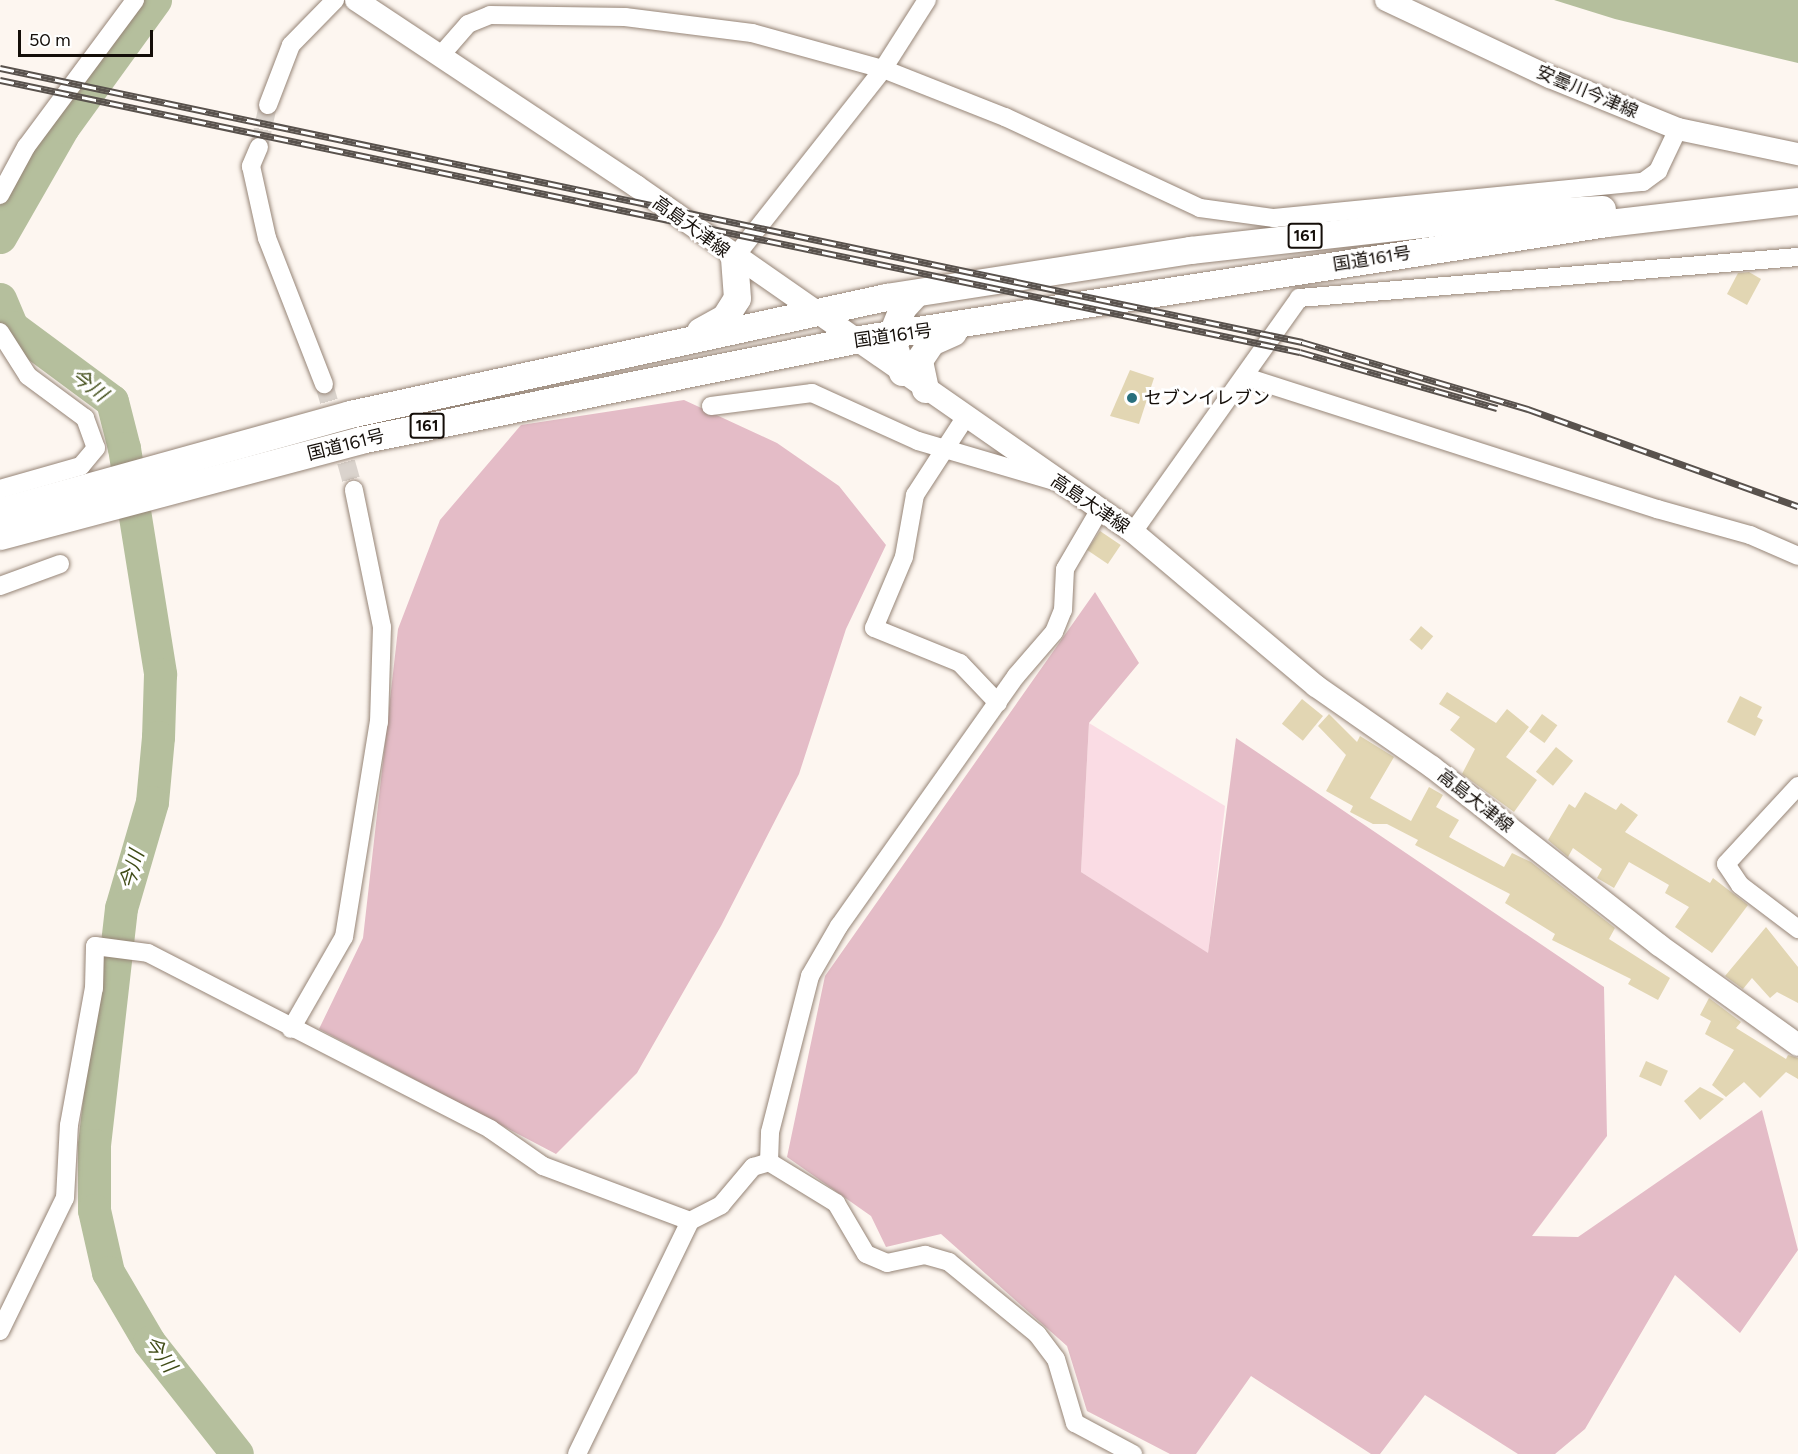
<!DOCTYPE html>
<html>
<head>
<meta charset="utf-8">
<style>
  body { margin:0 }
  #map { position:relative; width:1798px; height:1454px; overflow:hidden; background:#fdf6f0; font-family:Figtree,"Noto Sans JP",sans-serif }
  div>[style] { position:absolute }
  .green>* { inset:0; background:#fadce4 }
  .forest>* { inset:0; background:#e4bcc7 }
  .water>* { inset:0; background:#b5bf9d }
  .river>* { height:33px; margin:-16.5px; padding:0 16.5px; transform-origin:16.5px; border-radius:16.5px; background:#b5bf9d }
  .building>* { inset:0; background:#e2d6b3; transform-origin:0 0 }
  .minor-tunnel>* { height:18px; margin-top:-9px; transform-origin:0; background:repeating-linear-gradient(90deg,#dad3cd 0 18px,transparent 0 27px) }
  .roads { filter:drop-shadow(0 0 2px #968577) drop-shadow(0 0 2px #968577) }
  .minor>* { height:18px; margin:-9px; padding:0 9px; transform-origin:9px; border-radius:9px; background:#fff }
  .major>* { height:22px; margin:-11px; padding:0 11px; transform-origin:11px; border-radius:11px; background:#fff }
  .highway>* { height:27px; margin:-13.5px; padding:0 13.5px; transform-origin:13.5px; border-radius:13.5px; background:#fff }
  .rail>* { height:7px; margin-top:-3.5px; transform-origin:0; background:repeating-linear-gradient(90deg,#fff 0 14px,#59524d 0 28px); box-sizing:border-box; border-block:2px solid #59524d }
  .dots>* { width:16px; height:16px; translate:-50% -50%; box-sizing:border-box; border:3px solid #fff; border-radius:50% }
  span { translate:-50% -50%; white-space:nowrap; text-align:center; line-height:1.15; -webkit-text-stroke:6px #fff; paint-order:stroke }
  .shield-label span { padding:2px 4px; background:#fff; border:2px solid; border-radius:4px; -webkit-text-stroke-width:0 }
  .shield-label { font-size:16px; color:#140e09; font-weight:700 }
  .street-label { font-size:18px; color:#140e09 }
  .poi-label { font-size:18px; color:#140e09 }
  .left { translate:0 -50%; text-align:left }
  .water-label { font-size:20px; color:#404c17; font-style:italic }
  .scale { position:absolute; left:18px; top:30px; width:135px; height:27px; box-sizing:border-box; border:3px solid #140e09; border-top:0; padding-left:8px; font-size:18px; line-height:21px; white-space:nowrap; color:#140e09; -webkit-text-stroke:4px #fff; paint-order:stroke }
</style>
</head>
<body>
<div id="map">
  <div class="green">
    <div style="clip-path:polygon(1089px 723px,1225px 806px,1208px 954px,1081px 872px)"></div>
  </div>
  <div class="forest">
    <div style="clip-path:polygon(684px 400px,777px 443px,839px 486px,886px 545px,846px 629px,799px 774px,721px 926px,637px 1073px,556px 1154px,319px 1029px,363px 938px,398px 629px,440px 520px,521px 425px)"></div>
    <div style="clip-path:polygon(1095px 592px,1139px 663px,1089px 723px,1081px 872px,1208px 953px,1236px 738px,1604px 987px,1607px 1136px,1532px 1236px,1578px 1237px,1762px 1110px,1798px 1250px,1740px 1333px,1675px 1275px,1585px 1429px,1555px 1454px,1518px 1454px,1425px 1395px,1380px 1454px,1371px 1454px,1251px 1376px,1196px 1454px,1170px 1454px,1087px 1411px,1067px 1346px,941px 1234px,886px 1247px,871px 1216px,787px 1157px,825px 976px)"></div>
  </div>
  <div class="water">
    <div style="clip-path:polygon(1554px 0,1798px 0,1798px 63px,1615px 19px)"></div>
  </div>
  <div class="river">
    <div style="left:0;top:237px;width:127px;rotate:-60.2deg"></div>
    <div style="left:63px;top:127px;width:157px;rotate:-54.1deg"></div>
    <div style="left:0;top:299px;width:30px;rotate:67deg"></div>
    <div style="left:12px;top:327px;width:124px;rotate:36.5deg"></div>
    <div style="left:112px;top:401px;width:49px;rotate:75.7deg"></div>
    <div style="left:124px;top:448px;width:229px;rotate:80.9deg"></div>
    <div style="left:160px;top:674px;width:63px;rotate:91.8deg"></div>
    <div style="left:158px;top:737px;width:65px;rotate:95.3deg"></div>
    <div style="left:152px;top:802px;width:110px;rotate:106.3deg"></div>
    <div style="left:121px;top:908px;width:239px;rotate:96.5deg"></div>
    <div style="left:94px;top:1145px;width:65px;rotate:90deg"></div>
    <div style="left:94px;top:1210px;width:64px;rotate:77.3deg"></div>
    <div style="left:108px;top:1272px;width:81px;rotate:59.6deg"></div>
    <div style="left:149px;top:1342px;width:142px;rotate:51.8deg"></div>
  </div>
  <div class="building">
    <div style="clip-path:polygon(1749px 272px,1761px 279px,1747px 305px,1727px 294px,1738px 273px)"></div>
    <div style="clip-path:polygon(1130px 370px,1154px 378px,1139px 424px,1110px 416px)"></div>
    <div style="left:1100px;top:531px;width:25px;height:23px;rotate:34deg"></div>
    <div style="left:1421px;top:626px;width:16px;height:18px;rotate:40deg"></div>
    <div style="clip-path:polygon(1447px 692px,1496px 723px,1507px 709px,1529px 727px,1506px 757px,1537px 780px,1514px 812px,1462px 774px,1475px 749px,1450px 730px,1460px 717px,1439px 704px)"></div>
    <div style="clip-path:polygon(1740px 696px,1762px 707px,1757px 717px,1763px 720px,1755px 736px,1727px 722px)"></div>
    <div style="left:1302px;top:699px;width:27px;height:32px;rotate:39deg"></div>
    <div style="clip-path:polygon(1329px 714px,1357px 742px,1360px 736px,1394px 757px,1370px 798px,1411px 821px,1429px 787px,1443px 795px,1436px 807px,1459px 820px,1449px 837px,1504px 867px,1512px 853px,1531px 862px,1615px 928px,1609px 939px,1670px 978px,1658px 1000px,1628px 984px,1631px 979px,1552px 940px,1555px 934px,1505px 903px,1510px 894px,1415px 845px,1418px 840px,1387px 824px,1373px 824px,1350px 812px,1353px 806px,1326px 791px,1346px 755px,1318px 726px)"></div>
    <div style="left:1542px;top:714px;width:19px;height:22px;rotate:36deg"></div>
    <div style="left:1556px;top:747px;width:22px;height:32px;rotate:39deg"></div>
    <div style="clip-path:polygon(1585px 792px,1616px 810px,1621px 803px,1638px 815px,1625px 832px,1710px 883px,1713px 878px,1748px 905px,1712px 953px,1675px 927px,1689px 907px,1665px 893px,1669px 885px,1629px 862px,1614px 888px,1597px 878px,1602px 869px,1573px 848px,1568px 857px,1548px 840px,1569px 804px,1575px 808px)"></div>
    <div style="clip-path:polygon(1766px 927px,1798px 967px,1798px 1003px,1777px 992px,1770px 998px,1752px 978px,1743px 989px,1725px 976px)"></div>
    <div style="clip-path:polygon(1709px 998px,1741px 1022px,1736px 1028px,1786px 1059px,1788px 1055px,1798px 1058px,1798px 1079px,1786px 1072px,1760px 1098px,1744px 1082px,1726px 1097px,1712px 1085px,1734px 1050px,1705px 1034px,1711px 1021px,1700px 1015px)"></div>
    <div style="left:1646px;top:1061px;width:24px;height:17px;rotate:24deg"></div>
    <div style="clip-path:polygon(1700px 1087px,1724px 1099px,1700px 1120px,1684px 1101px)"></div>
  </div>
  <div class="minor-tunnel">
    <div style="left:259px;top:147px;width:43px;rotate:-77.9deg"></div>
    <div style="left:324px;top:384px;width:110px;rotate:74.2deg"></div>
  </div>
  <div class="roads">
    <div class="minor">
      <div style="left:441px;top:55px;width:41px;rotate:-48.9deg"></div>
      <div style="left:468px;top:24px;width:24px;rotate:-22deg"></div>
      <div style="left:490px;top:15px;width:135px;rotate:0.8deg"></div>
      <div style="left:625px;top:17px;width:128px;rotate:7.2deg"></div>
      <div style="left:752px;top:33px;width:136px;rotate:15.4deg"></div>
      <div style="left:883px;top:69px;width:131px;rotate:21.5deg"></div>
      <div style="left:1005px;top:117px;width:215px;rotate:25deg"></div>
      <div style="left:1200px;top:208px;width:75px;rotate:7.7deg"></div>
      <div style="left:1274px;top:218px;width:371px;rotate:-5.6deg"></div>
      <div style="left:1643px;top:182px;width:19px;rotate:-36deg"></div>
      <div style="left:1658px;top:171px;width:47px;rotate:-64.5deg"></div>
      <div style="left:268px;top:105px;width:64px;rotate:-69deg"></div>
      <div style="left:291px;top:45px;width:63px;rotate:-45.6deg"></div>
      <div style="left:259px;top:147px;width:21px;rotate:113deg"></div>
      <div style="left:251px;top:166px;width:74px;rotate:77.5deg"></div>
      <div style="left:267px;top:238px;width:157px;rotate:68.7deg"></div>
      <div style="left:0;top:195px;width:55px;rotate:-61.6deg"></div>
      <div style="left:26px;top:147px;width:183px;rotate:-53.4deg"></div>
      <div style="left:734px;top:258px;width:241px;rotate:-51.7deg"></div>
      <div style="left:883px;top:69px;width:82px;rotate:-57.5deg"></div>
      <div style="left:0;top:332px;width:52px;rotate:57.5deg"></div>
      <div style="left:28px;top:376px;width:71px;rotate:36.4deg"></div>
      <div style="left:85px;top:418px;width:32px;rotate:70deg"></div>
      <div style="left:96px;top:448px;width:23px;rotate:130deg"></div>
      <div style="left:81px;top:466px;width:84px;rotate:164.1deg"></div>
      <div style="left:1246px;top:377px;width:432px;rotate:17.8deg"></div>
      <div style="left:1657px;top:509px;width:97px;rotate:15.6deg"></div>
      <div style="left:1750px;top:535px;width:52px;rotate:23.6deg"></div>
      <div style="left:711px;top:406px;width:102px;rotate:-7.3deg"></div>
      <div style="left:812px;top:393px;width:116px;rotate:24.4deg"></div>
      <div style="left:918px;top:441px;width:145px;rotate:16.4deg"></div>
      <div style="left:965px;top:418px;width:92px;rotate:123deg"></div>
      <div style="left:915px;top:495px;width:63px;rotate:100.1deg"></div>
      <div style="left:904px;top:557px;width:77px;rotate:112.9deg"></div>
      <div style="left:874px;top:628px;width:93px;rotate:22.1deg"></div>
      <div style="left:960px;top:663px;width:55px;rotate:46.5deg"></div>
      <div style="left:1133px;top:532px;width:287px;rotate:-54.6deg"></div>
      <div style="left:1299px;top:298px;width:501px;rotate:-4.7deg"></div>
      <div style="left:0;top:586px;width:64px;rotate:-20.1deg"></div>
      <div style="left:1798px;top:786px;width:106px;rotate:132.7deg"></div>
      <div style="left:1726px;top:864px;width:25px;rotate:56deg"></div>
      <div style="left:1740px;top:885px;width:73px;rotate:37.2deg"></div>
      <div style="left:291px;top:1029px;width:106px;rotate:-60.1deg"></div>
      <div style="left:344px;top:937px;width:218px;rotate:-80.8deg"></div>
      <div style="left:379px;top:722px;width:95px;rotate:-88.2deg"></div>
      <div style="left:382px;top:627px;width:140px;rotate:-101.6deg"></div>
      <div style="left:769px;top:1162px;width:30px;rotate:-88deg"></div>
      <div style="left:770px;top:1132px;width:161px;rotate:-75.6deg"></div>
      <div style="left:810px;top:976px;width:58px;rotate:-59.9deg"></div>
      <div style="left:839px;top:926px;width:306px;rotate:-54.7deg"></div>
      <div style="left:1016px;top:676px;width:58px;rotate:-49.2deg"></div>
      <div style="left:1054px;top:632px;width:24px;rotate:-68deg"></div>
      <div style="left:1063px;top:610px;width:41px;rotate:-87.2deg"></div>
      <div style="left:1065px;top:569px;width:69px;rotate:-59.7deg"></div>
      <div style="left:0;top:1331px;width:148px;rotate:-64deg"></div>
      <div style="left:65px;top:1198px;width:73px;rotate:-86.9deg"></div>
      <div style="left:69px;top:1125px;width:139px;rotate:-79.7deg"></div>
      <div style="left:94px;top:988px;width:42px;rotate:-88.6deg"></div>
      <div style="left:95px;top:946px;width:53px;rotate:7.5deg"></div>
      <div style="left:148px;top:953px;width:385px;rotate:27.2deg"></div>
      <div style="left:490px;top:1129px;width:65px;rotate:34.9deg"></div>
      <div style="left:543px;top:1166px;width:157px;rotate:20.5deg"></div>
      <div style="left:577px;top:1454px;width:259px;rotate:-64.1deg"></div>
      <div style="left:690px;top:1221px;width:35px;rotate:-27deg"></div>
      <div style="left:721px;top:1205px;width:50px;rotate:-49.9deg"></div>
      <div style="left:753px;top:1167px;width:17px;rotate:-17deg"></div>
      <div style="left:769px;top:1162px;width:79px;rotate:31.5deg"></div>
      <div style="left:836px;top:1203px;width:59px;rotate:59.5deg"></div>
      <div style="left:866px;top:1254px;width:23px;rotate:23deg"></div>
      <div style="left:887px;top:1263px;width:39px;rotate:-12deg"></div>
      <div style="left:925px;top:1255px;width:25px;rotate:16deg"></div>
      <div style="left:949px;top:1262px;width:114px;rotate:39.3deg"></div>
      <div style="left:1037px;top:1334px;width:31px;rotate:53deg"></div>
      <div style="left:1056px;top:1359px;width:67px;rotate:73.5deg"></div>
      <div style="left:1075px;top:1423px;width:66px;rotate:28.1deg"></div>
    </div>
    <div class="major">
      <div style="left:356px;top:0;width:336px;rotate:33.6deg"></div>
      <div style="left:636px;top:186px;width:606px;rotate:34.84deg"></div>
      <div style="left:1133px;top:532px;width:239px;rotate:40.1deg"></div>
      <div style="left:1316px;top:686px;width:141px;rotate:34.9deg"></div>
      <div style="left:1432px;top:767px;width:288px;rotate:38.1deg"></div>
      <div style="left:1659px;top:945px;width:171px;rotate:35.7deg"></div>
      <div style="left:1386px;top:0;width:181px;rotate:25.2deg"></div>
      <div style="left:1550px;top:77px;width:138px;rotate:22.1deg"></div>
      <div style="left:1678px;top:129px;width:123px;rotate:11.8deg"></div>
    </div>
    <div class="highway">
      <div style="left:700px;top:331px;width:29px;rotate:-29deg"></div>
      <div style="left:725px;top:317px;width:22px;rotate:-58deg"></div>
      <div style="left:737px;top:298px;width:40px;rotate:-94.3deg"></div>
      <div style="left:902px;top:372px;width:38px;rotate:-107deg"></div>
      <div style="left:891px;top:336px;width:31px;rotate:-68deg"></div>
      <div style="left:903px;top:307px;width:19px;rotate:-47deg"></div>
      <div style="left:925px;top:389px;width:30px;rotate:-102deg"></div>
      <div style="left:919px;top:360px;width:22px;rotate:-56deg"></div>
      <div style="left:931px;top:342px;width:24px;rotate:-24deg"></div>
      <div style="left:0;top:511px;width:363px;rotate:-15.5deg"></div>
      <div style="left:350px;top:414px;width:549px;rotate:-12.31deg"></div>
      <div style="left:886px;top:297px;width:308px;rotate:-8.8deg"></div>
      <div style="left:1190px;top:250px;width:334px;rotate:-6.4deg"></div>
      <div style="left:1522px;top:213px;width:80px;rotate:-2.9deg"></div>
      <div style="left:0;top:536px;width:373px;rotate:-14.9deg"></div>
      <div style="left:360px;top:440px;width:509px;rotate:-11.44deg"></div>
      <div style="left:859px;top:339px;width:757px;rotate:-8.82deg"></div>
      <div style="left:1607px;top:223px;width:192px;rotate:-6.6deg"></div>
    </div>
  </div>
  <div class="rail">
    <div style="left:0;top:68px;width:1331px;rotate:11.88deg"></div>
    <div style="left:1302px;top:342px;width:236px;rotate:16.5deg"></div>
    <div style="left:1528px;top:409px;width:287px;rotate:19.8deg"></div>
    <div style="left:0;top:80px;width:1328px;rotate:11.82deg"></div>
    <div style="left:1300px;top:352px;width:205px;rotate:15.9deg"></div>
  </div>
  <div class="dots">
    <div style="left:1132px;top:398px;background:#286f7c"></div>
  </div>
  <div class="shield-label">
    <span style="left:1305px;top:236px">161</span>
    <span style="left:427px;top:426px">161</span>
  </div>
  <div class="street-label">
    <span style="left:1587px;top:92px;rotate:23deg">安曇川今津線</span>
    <span style="left:691px;top:227px;rotate:36deg">高島大津線</span>
    <span style="left:1372px;top:259px;rotate:-9deg">国道161号</span>
    <span style="left:893px;top:336px;rotate:-8deg">国道161号</span>
    <span style="left:346px;top:445px;rotate:-14deg">国道161号</span>
    <span style="left:1090px;top:504px;rotate:34deg">高島大津線</span>
    <span style="left:1475px;top:801px;rotate:38deg">高島大津線</span>
  </div>
  <div class="poi-label">
    <span class="left" style="left:1144px;top:398px">セブンイレブン</span>
  </div>
  <div class="water-label">
    <span style="left:89px;top:385px;rotate:38deg">今川</span>
    <span style="left:132px;top:870px;rotate:-74deg">今川</span>
    <span style="left:160px;top:1354px;rotate:54deg">今川</span>
  </div>
  <div class="scale">50 m</div>
</div>
</body>
</html>
